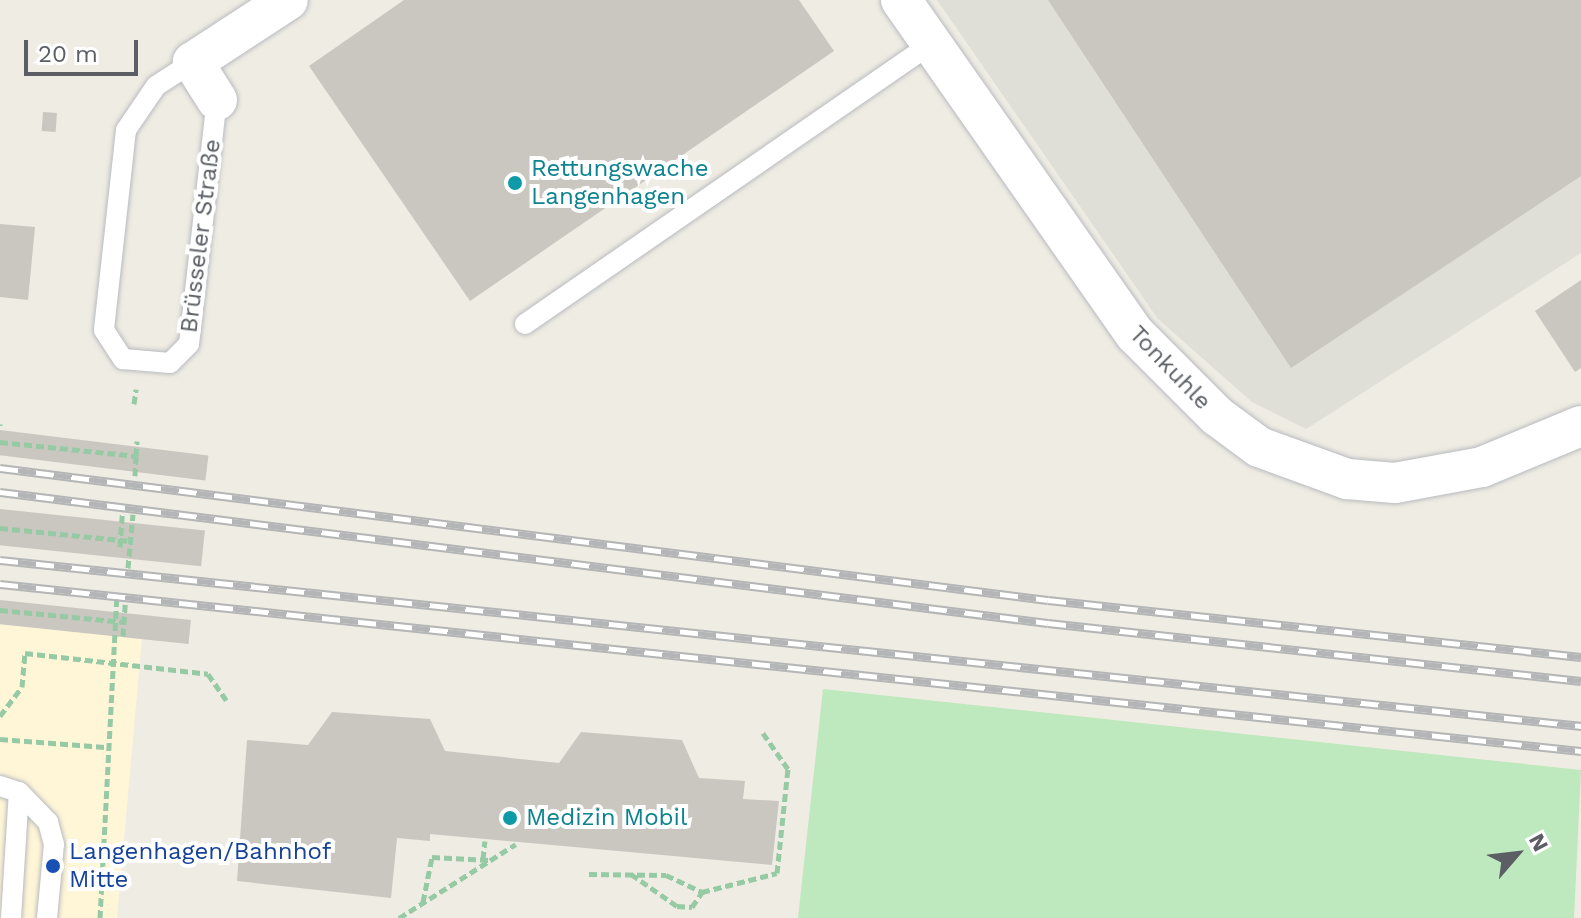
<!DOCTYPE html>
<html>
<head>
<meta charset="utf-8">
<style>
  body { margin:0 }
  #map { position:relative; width:1581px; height:918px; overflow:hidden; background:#efece3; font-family:"Work Sans",sans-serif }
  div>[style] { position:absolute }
  .commercial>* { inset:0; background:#fff6d7 }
  .industrial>* { inset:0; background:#dfded7 }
  .green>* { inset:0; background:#bee8bd }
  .building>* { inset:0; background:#cac6c0; transform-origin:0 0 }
  .path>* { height:5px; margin-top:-2.5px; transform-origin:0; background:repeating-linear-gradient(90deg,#96caa5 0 8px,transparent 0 12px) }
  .roads { filter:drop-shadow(0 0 2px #b8bbc0) drop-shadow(0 0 2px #b8bbc0) }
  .service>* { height:20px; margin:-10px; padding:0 10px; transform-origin:10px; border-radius:10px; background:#fff }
  .minor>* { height:40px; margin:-20px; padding:0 20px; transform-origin:20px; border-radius:20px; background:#fff }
  .rail>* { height:9px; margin-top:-4.5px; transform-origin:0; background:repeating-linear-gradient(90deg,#fff 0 18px,#b4b5b6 0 36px); box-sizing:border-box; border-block:2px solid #b4b5b6 }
  .dots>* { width:22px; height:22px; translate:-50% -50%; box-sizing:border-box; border:4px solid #fff; border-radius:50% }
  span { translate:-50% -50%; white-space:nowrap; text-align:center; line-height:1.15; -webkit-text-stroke:8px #fff; paint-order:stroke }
  .culture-label { font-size:24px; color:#0d838f }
  .left { translate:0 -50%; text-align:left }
  .street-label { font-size:24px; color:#5b5f65 }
  .transit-label { font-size:24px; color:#164399 }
  .north { position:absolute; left:1477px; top:814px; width:80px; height:80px; -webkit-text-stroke:6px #fff; paint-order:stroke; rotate:62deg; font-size:22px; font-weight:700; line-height:32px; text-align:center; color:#5b5f65 }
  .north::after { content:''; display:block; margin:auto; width:28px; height:36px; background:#5b5f65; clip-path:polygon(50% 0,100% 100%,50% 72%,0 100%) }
  .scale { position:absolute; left:24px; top:40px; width:114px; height:36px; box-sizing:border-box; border:4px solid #5b5f65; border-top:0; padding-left:10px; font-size:24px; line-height:28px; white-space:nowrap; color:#5b5f65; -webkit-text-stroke:6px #fff; paint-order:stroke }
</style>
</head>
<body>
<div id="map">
  <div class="commercial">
    <div style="clip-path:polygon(0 624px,142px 638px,117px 918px,0 918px)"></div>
  </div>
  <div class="industrial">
    <div style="clip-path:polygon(937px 0,1581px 0,1581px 253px,1306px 429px,1252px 402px,1158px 319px)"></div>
  </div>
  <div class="green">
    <div style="clip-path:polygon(823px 689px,1581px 770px,1574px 918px,798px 918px)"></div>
  </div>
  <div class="building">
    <div style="clip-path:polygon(404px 0,799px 0,834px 51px,470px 301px,309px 66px)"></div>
    <div style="clip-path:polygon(1048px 0,1581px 0,1581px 176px,1291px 368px)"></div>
    <div style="left:43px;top:112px;width:14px;height:19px;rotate:4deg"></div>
    <div style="clip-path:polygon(0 224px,35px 227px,28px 300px,0 297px)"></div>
    <div style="clip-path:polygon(1581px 280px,1581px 368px,1575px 372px,1535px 311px)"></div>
    <div style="left:0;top:430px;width:210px;height:25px;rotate:7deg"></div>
    <div style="left:0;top:509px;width:206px;height:36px;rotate:6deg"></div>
    <div style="left:0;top:600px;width:192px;height:24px;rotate:6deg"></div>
    <div style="clip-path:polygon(332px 712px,430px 719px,445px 751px,559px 763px,581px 732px,682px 740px,699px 778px,745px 781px,743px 799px,779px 801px,772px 865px,430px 834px,430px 841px,397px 838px,391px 898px,237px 881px,247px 740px,308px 745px)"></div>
  </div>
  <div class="path">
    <div style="left:134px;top:404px;width:15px;rotate:-82deg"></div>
    <div style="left:0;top:426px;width:2px;rotate:-90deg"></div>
    <div style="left:0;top:442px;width:137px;rotate:5.9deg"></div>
    <div style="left:136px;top:456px;width:20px;rotate:93deg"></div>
    <div style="left:136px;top:456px;width:15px;rotate:-86deg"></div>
    <div style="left:0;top:528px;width:131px;rotate:5.7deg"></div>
    <div style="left:120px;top:547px;width:39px;rotate:-86deg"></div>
    <div style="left:128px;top:568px;width:54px;rotate:-84.7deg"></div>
    <div style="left:0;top:610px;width:125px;rotate:5.5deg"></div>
    <div style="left:123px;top:636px;width:32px;rotate:-86deg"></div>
    <div style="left:0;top:716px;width:36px;rotate:-53deg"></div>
    <div style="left:22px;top:687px;width:34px;rotate:-85deg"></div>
    <div style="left:25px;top:653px;width:184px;rotate:6.5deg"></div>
    <div style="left:208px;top:674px;width:32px;rotate:55deg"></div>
    <div style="left:0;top:739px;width:105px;rotate:4.4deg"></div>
    <div style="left:483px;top:859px;width:18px;rotate:-84deg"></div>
    <div style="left:589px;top:874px;width:77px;rotate:0.7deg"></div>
    <div style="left:666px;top:875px;width:40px;rotate:25deg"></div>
    <div style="left:702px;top:892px;width:77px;rotate:-14.2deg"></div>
    <div style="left:777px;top:873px;width:105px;rotate:-84deg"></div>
    <div style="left:788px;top:769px;width:44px;rotate:-124.8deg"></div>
    <div style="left:631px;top:874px;width:56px;rotate:34.8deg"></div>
    <div style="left:677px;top:906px;width:15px;rotate:4deg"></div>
    <div style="left:692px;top:907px;width:18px;rotate:-56deg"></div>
    <div style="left:423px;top:902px;width:46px;rotate:-78.7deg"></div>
    <div style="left:432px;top:857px;width:57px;rotate:3deg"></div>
    <div style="left:100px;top:918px;width:320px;rotate:-87deg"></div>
    <div style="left:399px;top:918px;width:138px;rotate:-32.3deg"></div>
  </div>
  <div class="roads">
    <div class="service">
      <div style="left:193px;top:62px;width:44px;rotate:147deg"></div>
      <div style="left:156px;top:86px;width:53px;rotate:124.3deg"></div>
      <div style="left:126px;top:130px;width:201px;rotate:96.3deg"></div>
      <div style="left:104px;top:330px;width:35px;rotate:57deg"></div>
      <div style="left:123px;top:359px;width:47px;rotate:4.9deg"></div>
      <div style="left:170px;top:363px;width:27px;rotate:-45deg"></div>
      <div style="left:189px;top:344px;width:246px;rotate:-83.5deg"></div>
      <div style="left:525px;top:324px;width:493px;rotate:-34.6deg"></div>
      <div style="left:0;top:786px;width:20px;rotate:18deg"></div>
      <div style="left:19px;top:792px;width:42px;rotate:46deg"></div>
      <div style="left:48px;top:822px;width:23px;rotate:75deg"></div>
      <div style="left:54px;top:844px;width:74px;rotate:95.4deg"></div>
      <div style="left:11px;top:918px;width:126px;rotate:-86.4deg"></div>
    </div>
    <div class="minor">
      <div style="left:901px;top:0;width:408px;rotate:55deg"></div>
      <div style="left:1135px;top:334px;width:116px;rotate:45deg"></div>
      <div style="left:1217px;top:416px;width:52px;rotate:36.4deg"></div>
      <div style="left:1259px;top:447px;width:94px;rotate:20deg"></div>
      <div style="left:1347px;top:479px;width:48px;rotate:4.8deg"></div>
      <div style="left:1395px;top:483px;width:88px;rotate:-10.4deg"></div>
      <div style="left:1482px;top:467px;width:107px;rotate:-22.5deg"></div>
      <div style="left:217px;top:100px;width:45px;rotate:-122.3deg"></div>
      <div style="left:193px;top:62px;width:113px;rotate:-33.1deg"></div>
    </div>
  </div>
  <div class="rail">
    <div style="left:0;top:468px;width:1056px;rotate:7.18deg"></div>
    <div style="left:1048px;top:600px;width:536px;rotate:6.1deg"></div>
    <div style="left:0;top:492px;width:1056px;rotate:7.13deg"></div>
    <div style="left:1048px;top:623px;width:536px;rotate:6.21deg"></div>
    <div style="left:0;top:560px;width:1590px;rotate:5.99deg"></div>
    <div style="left:0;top:584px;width:1590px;rotate:6.03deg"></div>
  </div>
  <div class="dots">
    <div style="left:515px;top:183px;background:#0f9aa8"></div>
    <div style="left:510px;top:818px;background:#0f9aa8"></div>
    <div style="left:53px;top:866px;background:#1a4fb4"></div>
  </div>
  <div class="culture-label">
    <span class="left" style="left:531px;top:183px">Rettungswache<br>Langenhagen</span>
    <span class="left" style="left:526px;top:818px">Medizin Mobil</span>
  </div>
  <div class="street-label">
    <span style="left:201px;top:236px;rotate:-83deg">Brüsseler Straße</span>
    <span style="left:1170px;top:368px;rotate:46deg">Tonkuhle</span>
  </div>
  <div class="transit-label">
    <span class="left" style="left:69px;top:866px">Langenhagen/Bahnhof<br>Mitte</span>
  </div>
  <div class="north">N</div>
  <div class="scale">20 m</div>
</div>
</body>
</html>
